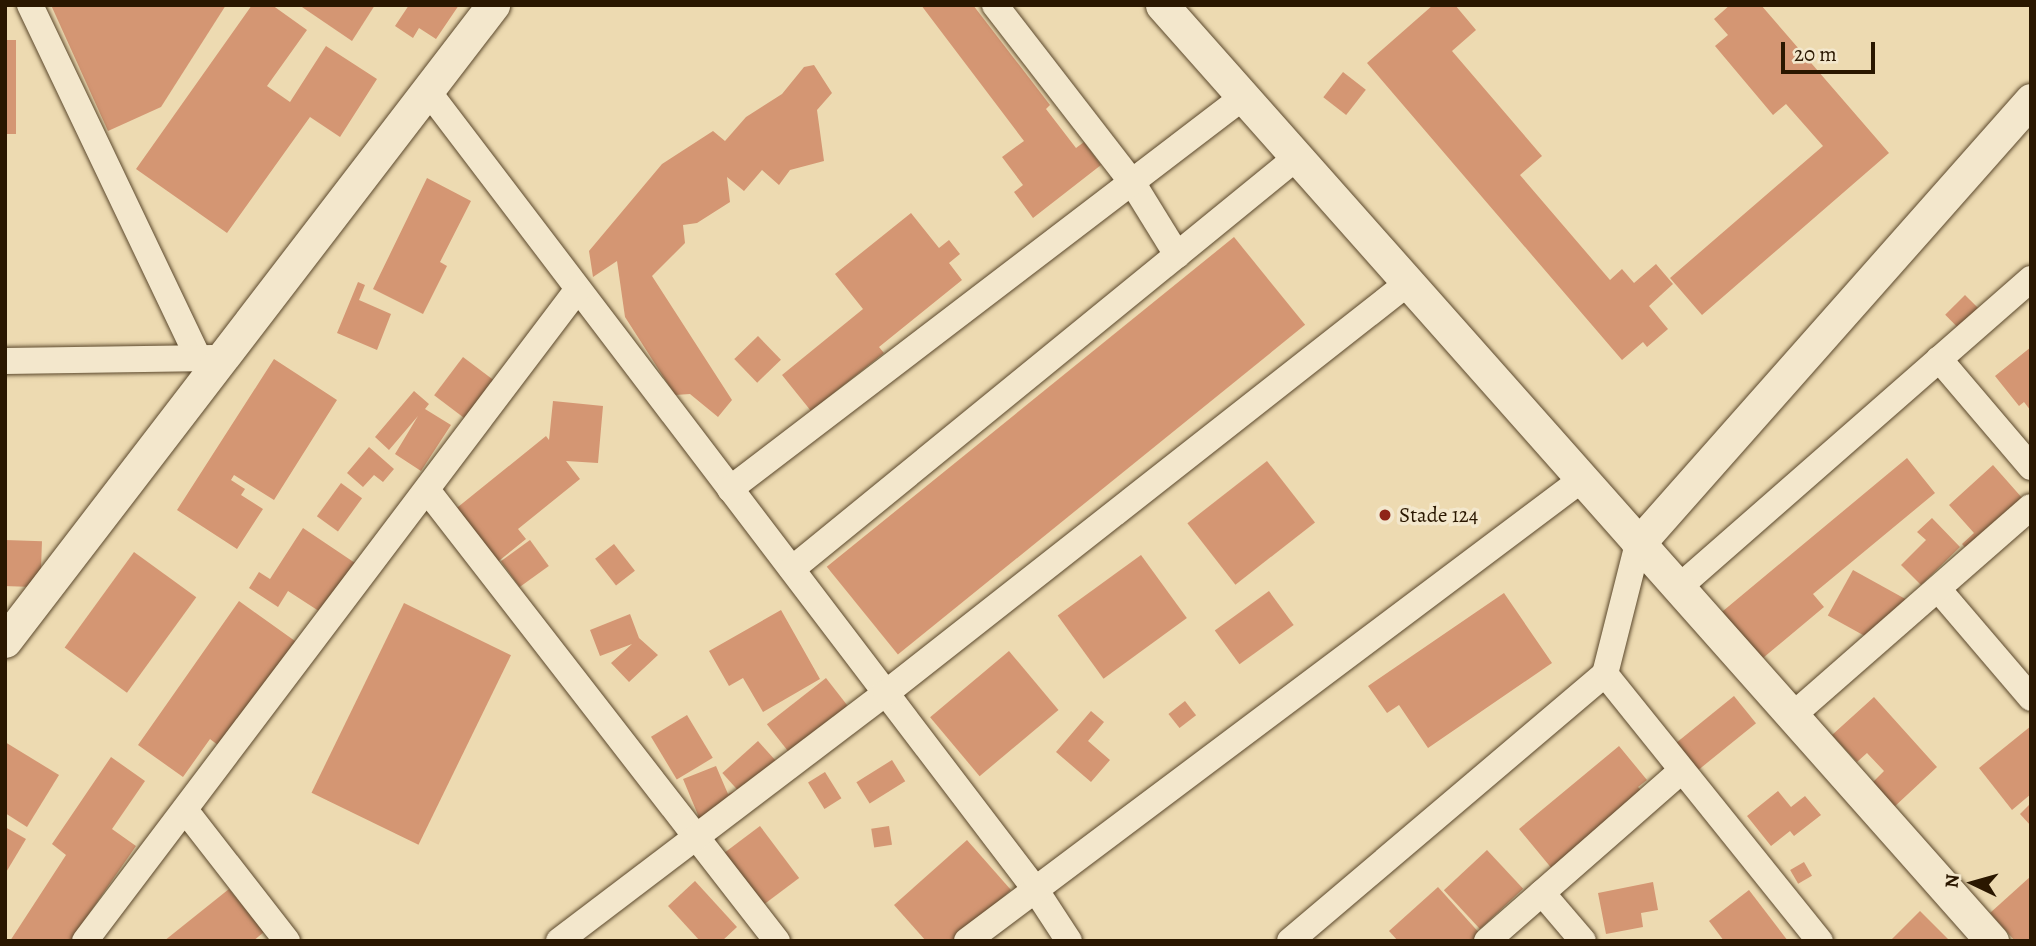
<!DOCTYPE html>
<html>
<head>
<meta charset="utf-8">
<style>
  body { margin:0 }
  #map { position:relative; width:2036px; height:946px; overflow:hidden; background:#eddab1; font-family:Alegreya,serif }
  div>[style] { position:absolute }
  .building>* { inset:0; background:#d49673; transform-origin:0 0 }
  .roads { filter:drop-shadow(0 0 2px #5b482c) drop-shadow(0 0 2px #5b482c) }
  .minor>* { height:26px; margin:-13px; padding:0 13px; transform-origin:13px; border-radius:13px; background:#f3e7cc }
  .tertiary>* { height:33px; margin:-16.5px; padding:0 16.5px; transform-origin:16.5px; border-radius:16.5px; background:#f3e7cc }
  .dots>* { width:19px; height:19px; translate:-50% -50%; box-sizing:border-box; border:4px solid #f3e7cc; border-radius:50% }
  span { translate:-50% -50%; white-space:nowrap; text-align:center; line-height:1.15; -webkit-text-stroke:7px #f3e7cc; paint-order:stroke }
  .poi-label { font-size:21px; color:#2a1700 }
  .left { translate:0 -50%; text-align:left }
  .frame { position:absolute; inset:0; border:7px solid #2a1700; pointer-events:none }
  .north { position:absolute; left:1938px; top:848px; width:70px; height:70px; -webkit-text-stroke:5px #f3e7cc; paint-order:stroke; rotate:275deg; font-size:19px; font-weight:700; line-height:28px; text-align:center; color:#2a1700 }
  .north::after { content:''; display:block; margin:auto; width:24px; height:32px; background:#2a1700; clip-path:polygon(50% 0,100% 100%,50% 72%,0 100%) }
  .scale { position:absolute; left:1781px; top:42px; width:94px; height:32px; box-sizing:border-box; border:4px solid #2a1700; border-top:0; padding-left:9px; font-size:21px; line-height:24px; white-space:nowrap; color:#2a1700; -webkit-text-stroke:5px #f3e7cc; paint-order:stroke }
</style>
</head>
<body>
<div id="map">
  <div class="building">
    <div style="clip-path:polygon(51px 5px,226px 5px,161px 107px,108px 131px)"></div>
    <div style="clip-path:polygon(252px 5px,272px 5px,307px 30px,267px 86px,290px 102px,326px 46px,377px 79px,340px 137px,310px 117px,227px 233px,136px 169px)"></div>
    <div style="clip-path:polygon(299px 5px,375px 5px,352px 41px)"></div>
    <div style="clip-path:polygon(409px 5px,459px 5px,436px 39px,419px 28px,413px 38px,395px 26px)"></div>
    <div style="clip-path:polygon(921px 5px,973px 5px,1050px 105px,1046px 109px,1076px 148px,1084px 142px,1101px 165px,1033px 218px,1014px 192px,1023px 185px,1002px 157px,1024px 141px)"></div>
    <div style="clip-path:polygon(1433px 5px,1455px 5px,1476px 30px,1452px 51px,1542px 156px,1520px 175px,1610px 280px,1622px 269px,1634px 283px,1656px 264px,1673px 284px,1649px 306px,1668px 329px,1647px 347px,1643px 342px,1622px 360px,1367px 63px)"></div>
    <div style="clip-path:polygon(1730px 5px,1761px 5px,1889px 153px,1702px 315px,1670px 278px,1823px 146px,1786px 104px,1773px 115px,1715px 46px,1728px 35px,1714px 19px)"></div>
    <div style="left:5px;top:40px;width:11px;height:94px"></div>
    <div style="clip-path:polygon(814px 65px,832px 93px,817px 110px,824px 161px,790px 170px,779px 185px,762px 170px,744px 191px,727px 177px,730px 202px,697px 223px,683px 225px,685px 243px,652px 276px,732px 400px,718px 417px,690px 394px,675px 395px,625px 317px,617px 261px,593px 277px,589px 251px,662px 164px,713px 131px,725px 141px,746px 117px,782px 94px,804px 67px)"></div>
    <div style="left:1343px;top:72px;width:29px;height:32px;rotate:38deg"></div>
    <div style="clip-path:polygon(427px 178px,471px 201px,440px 262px,447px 266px,423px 314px,373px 289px)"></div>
    <div style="clip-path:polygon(911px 213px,939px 248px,949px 240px,960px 254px,949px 263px,962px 280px,879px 347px,884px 353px,811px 411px,782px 375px,863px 309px,835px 274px)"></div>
    <div style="left:1234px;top:237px;width:113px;height:524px;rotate:51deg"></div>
    <div style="clip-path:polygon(358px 282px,365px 285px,359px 300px,391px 314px,377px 350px,337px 333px)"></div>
    <div style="left:1965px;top:295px;width:21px;height:28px;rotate:45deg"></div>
    <div style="left:758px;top:336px;width:33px;height:33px;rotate:46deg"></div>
    <div style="clip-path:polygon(2031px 347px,2031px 411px,2024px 402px,2019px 406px,1995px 376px)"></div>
    <div style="left:463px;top:357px;width:41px;height:48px;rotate:37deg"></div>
    <div style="clip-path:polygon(274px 359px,337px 400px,274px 500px,234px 475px,231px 480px,245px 489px,241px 495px,263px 509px,237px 549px,177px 510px)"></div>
    <div style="clip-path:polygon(414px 391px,429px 404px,425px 409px,451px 425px,421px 471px,395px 454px,418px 416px,389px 450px,375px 437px)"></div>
    <div style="clip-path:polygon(553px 401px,603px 406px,598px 463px,566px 461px,580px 479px,518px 529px,526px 539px,495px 564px,453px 511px,546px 436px,549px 440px)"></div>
    <div style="clip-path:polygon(369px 447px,394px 469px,383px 482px,374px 475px,363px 487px,347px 473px)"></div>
    <div style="clip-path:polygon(1907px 458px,1935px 493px,1813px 594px,1824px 607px,1751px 668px,1711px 621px)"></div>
    <div style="left:1267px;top:461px;width:78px;height:101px;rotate:52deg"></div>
    <div style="clip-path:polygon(1993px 465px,2031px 508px,1976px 559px,1962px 544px,1974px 533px,1949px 505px)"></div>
    <div style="left:341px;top:483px;width:26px;height:41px;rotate:36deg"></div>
    <div style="clip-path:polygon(1932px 518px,1960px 547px,1921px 585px,1901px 565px,1926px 540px,1917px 532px)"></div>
    <div style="clip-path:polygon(303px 528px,361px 567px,328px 617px,288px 591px,278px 607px,249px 588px,259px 572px,270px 579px)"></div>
    <div style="left:5px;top:540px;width:37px;height:46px;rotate:2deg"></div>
    <div style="left:530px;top:540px;width:32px;height:36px;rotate:54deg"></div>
    <div style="left:614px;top:544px;width:34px;height:24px;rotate:52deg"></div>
    <div style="left:134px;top:552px;width:77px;height:118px;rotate:36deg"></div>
    <div style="left:1141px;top:555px;width:78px;height:103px;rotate:54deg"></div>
    <div style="left:1853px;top:570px;width:63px;height:52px;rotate:29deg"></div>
    <div style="left:1269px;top:591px;width:42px;height:67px;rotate:54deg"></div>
    <div style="clip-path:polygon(1504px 593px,1552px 663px,1428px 748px,1399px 705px,1387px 713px,1368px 686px)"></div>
    <div style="clip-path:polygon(239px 601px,302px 646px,227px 752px,210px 739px,183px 777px,138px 745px)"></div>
    <div style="left:404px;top:603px;width:119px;height:211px;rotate:26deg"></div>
    <div style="clip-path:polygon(781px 610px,820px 679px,763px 712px,743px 678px,729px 686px,709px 651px)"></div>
    <div style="clip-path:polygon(630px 614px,639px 638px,658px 655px,629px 682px,611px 663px,632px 644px,600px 656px,590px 630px)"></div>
    <div style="left:1009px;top:651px;width:77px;height:103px;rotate:50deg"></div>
    <div style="left:826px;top:678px;width:37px;height:75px;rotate:52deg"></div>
    <div style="left:1734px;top:696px;width:35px;height:75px;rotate:51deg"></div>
    <div style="clip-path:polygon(1874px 697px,1937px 767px,1893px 808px,1871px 784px,1884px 771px,1867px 753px,1857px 762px,1832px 735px)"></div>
    <div style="left:1185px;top:701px;width:18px;height:21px;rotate:52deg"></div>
    <div style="clip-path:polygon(1091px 711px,1104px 722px,1088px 741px,1110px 760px,1091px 782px,1056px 752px)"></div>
    <div style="left:687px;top:715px;width:50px;height:42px;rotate:59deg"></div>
    <div style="clip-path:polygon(2031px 726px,2031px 794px,2012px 810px,1979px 768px)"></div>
    <div style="left:758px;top:741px;width:43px;height:48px;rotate:48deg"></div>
    <div style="clip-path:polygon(5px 742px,59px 775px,27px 827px,5px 813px)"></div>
    <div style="clip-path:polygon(1619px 746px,1647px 780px,1638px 787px,1644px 793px,1553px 870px,1519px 829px)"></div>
    <div style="clip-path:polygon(111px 757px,145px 781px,112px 829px,136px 846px,70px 941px,10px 941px,66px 855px,52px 844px)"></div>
    <div style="left:892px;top:760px;width:25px;height:42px;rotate:58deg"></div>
    <div style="clip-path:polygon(716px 766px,728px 794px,738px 790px,703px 827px,683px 779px)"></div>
    <div style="left:825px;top:772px;width:31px;height:20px;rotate:58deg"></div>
    <div style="clip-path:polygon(1778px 791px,1791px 807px,1805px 796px,1821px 815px,1794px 836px,1790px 831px,1771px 846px,1747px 816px)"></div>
    <div style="clip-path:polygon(2031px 803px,2031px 826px,2020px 814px)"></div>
    <div style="left:760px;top:826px;width:65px;height:45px;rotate:53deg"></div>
    <div style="left:889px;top:826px;width:19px;height:18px;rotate:81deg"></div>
    <div style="clip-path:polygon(5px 827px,26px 839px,5px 874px)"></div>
    <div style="clip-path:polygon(967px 840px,1011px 890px,954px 941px,926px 941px,894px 905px)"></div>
    <div style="left:1487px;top:850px;width:53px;height:59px;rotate:47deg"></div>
    <div style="left:1804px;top:862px;width:16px;height:16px;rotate:60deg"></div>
    <div style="clip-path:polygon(2031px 876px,2031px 941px,2015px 941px,1990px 913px)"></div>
    <div style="clip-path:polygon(695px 881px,737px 927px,722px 941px,700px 941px,668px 906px)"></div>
    <div style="clip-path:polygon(1653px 882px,1658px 910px,1641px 913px,1643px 927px,1606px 934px,1598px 893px)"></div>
    <div style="clip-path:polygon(1438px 887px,1482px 936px,1477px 941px,1398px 941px,1389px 931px)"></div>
    <div style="clip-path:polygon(229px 889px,264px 932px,253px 941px,164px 941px)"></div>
    <div style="clip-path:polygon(1749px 890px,1788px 941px,1724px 941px,1709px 921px)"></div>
    <div style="clip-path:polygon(1920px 911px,1950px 941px,1890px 941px)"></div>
  </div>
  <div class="roads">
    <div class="minor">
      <div style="left:30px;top:5px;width:391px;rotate:64.5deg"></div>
      <div style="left:995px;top:5px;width:224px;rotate:52.3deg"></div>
      <div style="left:1132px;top:182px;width:86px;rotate:58.3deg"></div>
      <div style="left:427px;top:90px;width:1004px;rotate:52.73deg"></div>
      <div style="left:1035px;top:889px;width:62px;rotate:56.8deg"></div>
      <div style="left:1939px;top:359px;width:142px;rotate:49.6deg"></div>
      <div style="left:5px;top:361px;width:208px;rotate:-0.8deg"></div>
      <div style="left:730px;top:489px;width:646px;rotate:-37.38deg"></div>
      <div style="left:427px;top:490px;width:571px;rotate:52.19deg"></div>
      <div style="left:792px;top:569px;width:652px;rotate:-39.21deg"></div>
      <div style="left:1678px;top:588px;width:469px;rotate:-41.2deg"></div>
      <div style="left:1938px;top:589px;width:143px;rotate:49.5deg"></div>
      <div style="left:1605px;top:674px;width:343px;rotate:51.2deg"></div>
      <div style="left:1792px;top:716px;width:317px;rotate:-41.2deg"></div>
      <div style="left:185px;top:810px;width:166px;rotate:52.1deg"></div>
      <div style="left:1542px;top:893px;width:63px;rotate:49.5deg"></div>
      <div style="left:85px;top:941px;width:817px;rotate:-52.91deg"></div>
      <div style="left:559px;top:941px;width:410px;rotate:-37.2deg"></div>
      <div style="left:886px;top:693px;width:664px;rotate:-38.15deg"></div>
      <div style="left:967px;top:941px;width:768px;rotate:-36.9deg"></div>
      <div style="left:1290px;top:941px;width:413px;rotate:-40.3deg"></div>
      <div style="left:1605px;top:674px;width:134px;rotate:-75.8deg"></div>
      <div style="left:1487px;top:941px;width:258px;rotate:-41.2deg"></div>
    </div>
    <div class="tertiary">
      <div style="left:1162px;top:5px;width:1251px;rotate:48.43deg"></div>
      <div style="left:1638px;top:544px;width:593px;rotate:-48.49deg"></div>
      <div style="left:5px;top:641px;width:802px;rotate:-52.5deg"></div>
    </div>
  </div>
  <div class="dots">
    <div style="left:1385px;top:515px;background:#8f2418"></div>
  </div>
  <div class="poi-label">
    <span class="left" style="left:1399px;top:515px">Stade 124</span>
  </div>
  <div class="frame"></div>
  <div class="north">N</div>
  <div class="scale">20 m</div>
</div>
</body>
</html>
